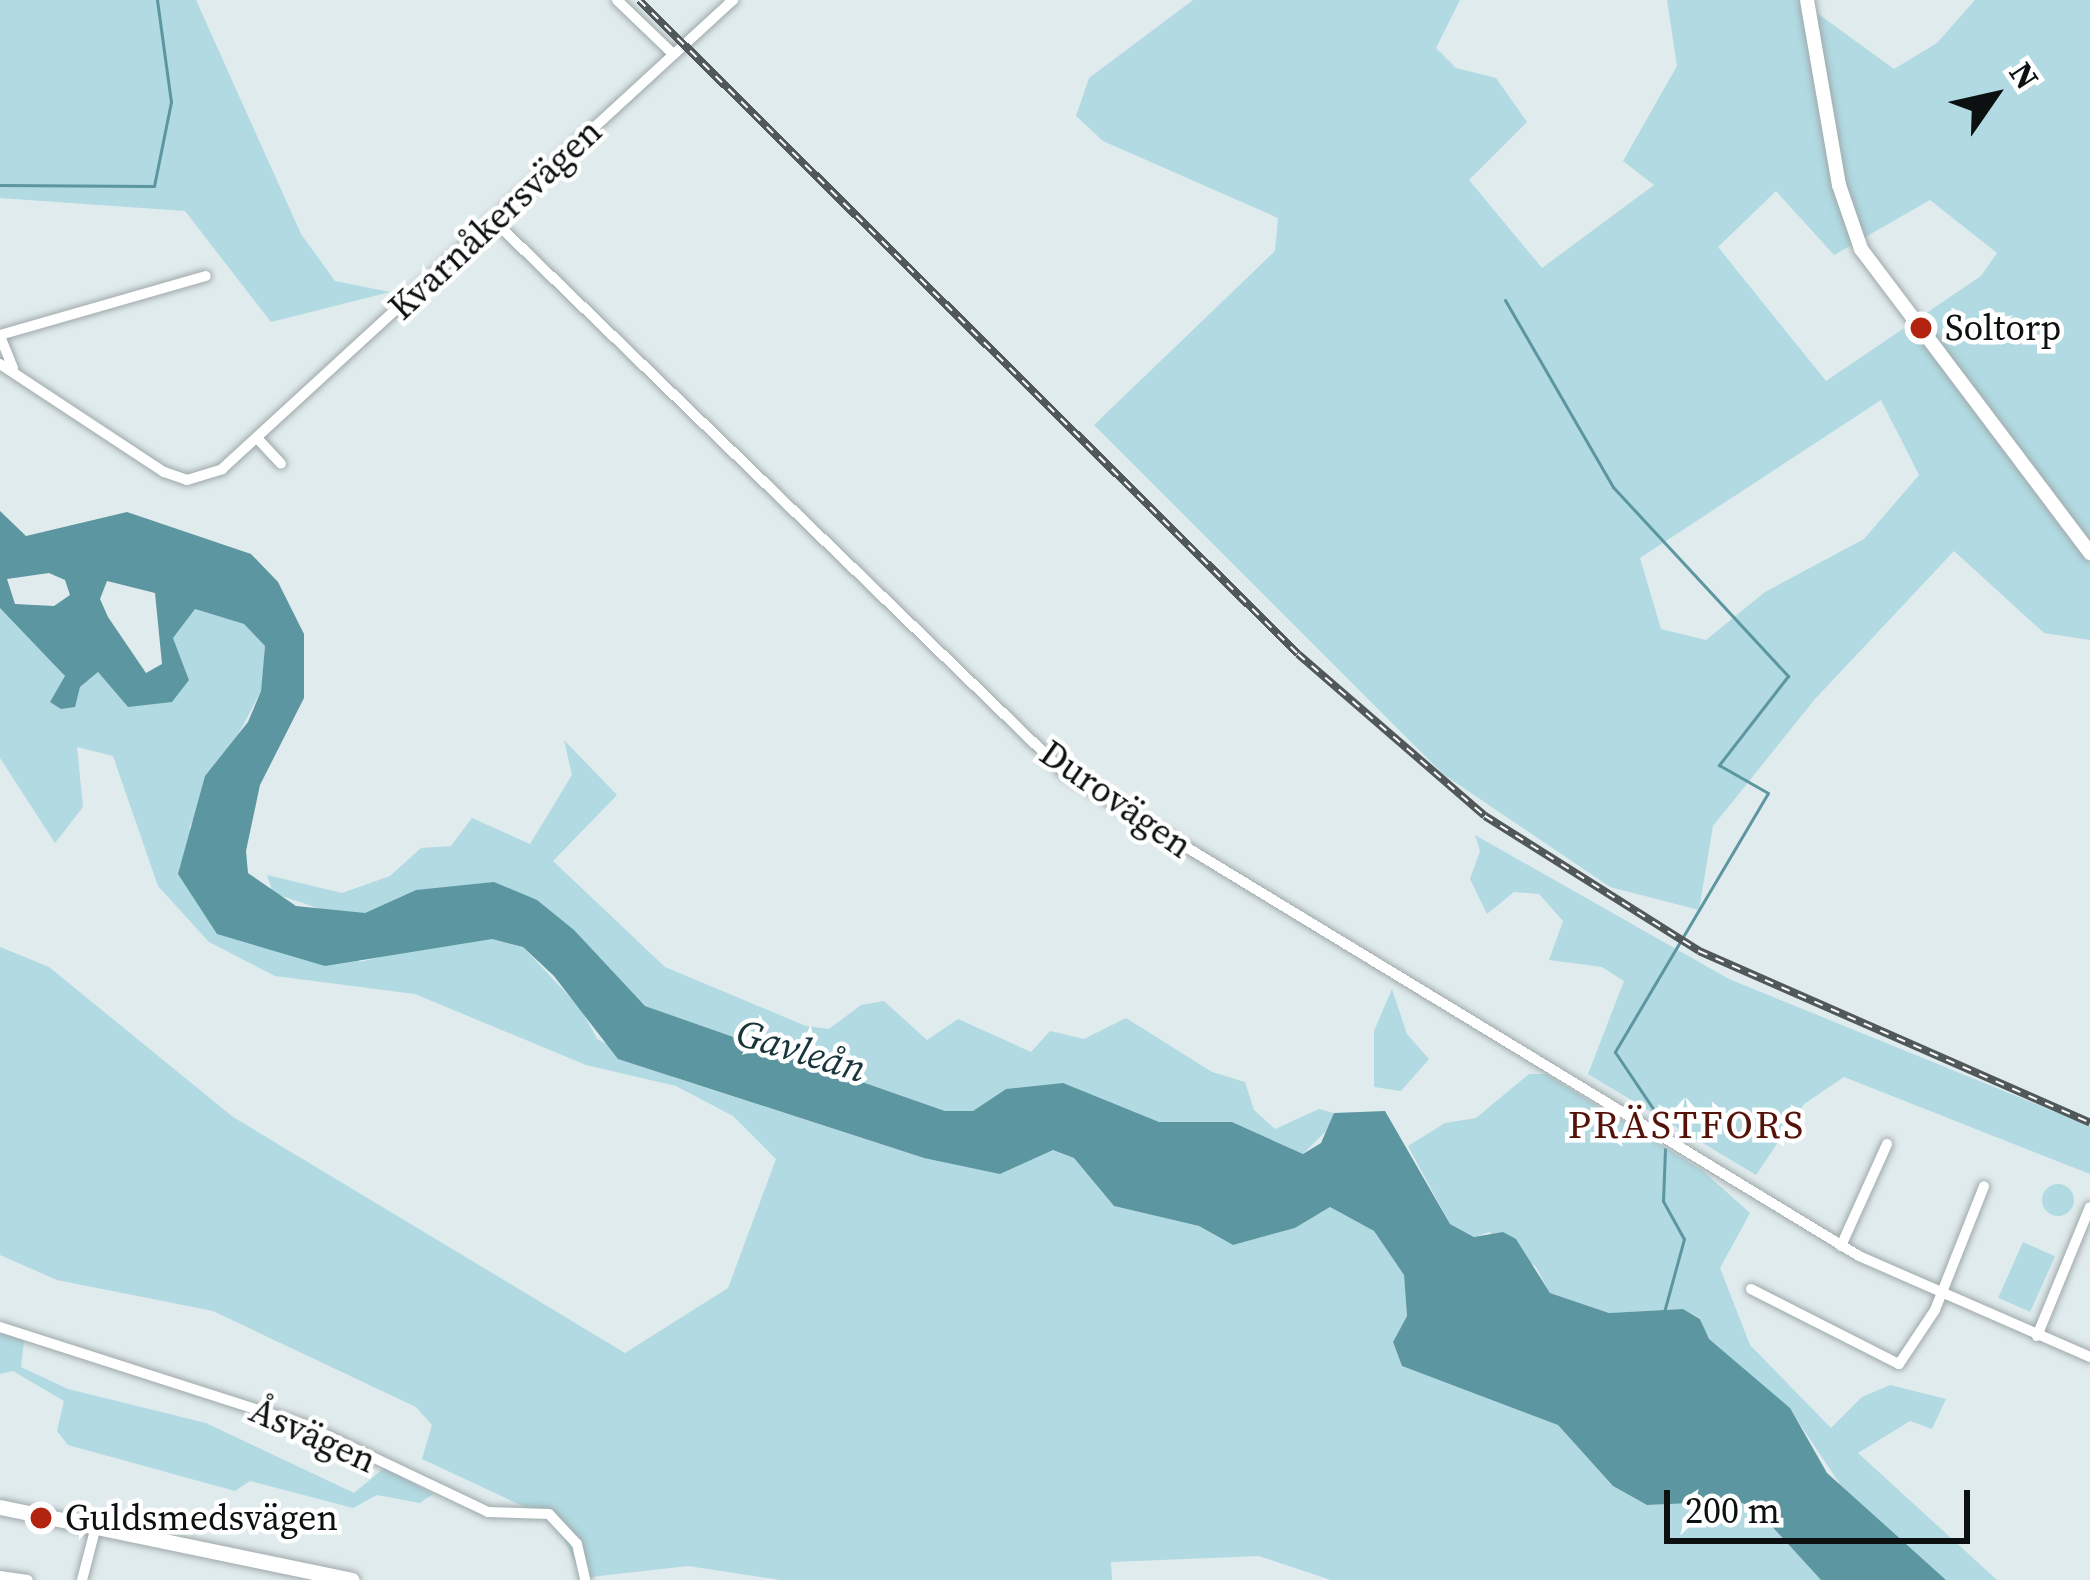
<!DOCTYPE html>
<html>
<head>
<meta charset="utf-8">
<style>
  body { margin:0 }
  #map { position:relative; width:2090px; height:1580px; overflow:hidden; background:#e0ebed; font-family:"Source Serif 4",serif }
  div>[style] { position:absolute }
  .green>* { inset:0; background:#b1dae2; transform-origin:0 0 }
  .round { border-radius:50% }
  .water>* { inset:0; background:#5c96a0 }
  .stream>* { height:3px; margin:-1.5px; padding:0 1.5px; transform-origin:1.5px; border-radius:1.5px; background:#5c96a0 }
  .roads { filter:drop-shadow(0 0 3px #9fa9ab) drop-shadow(0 0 3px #9fa9ab) }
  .minor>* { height:10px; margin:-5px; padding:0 5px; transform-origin:5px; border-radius:5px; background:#fff }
  .tertiary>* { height:14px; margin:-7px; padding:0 7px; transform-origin:7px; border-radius:7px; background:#fff }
  .secondary>* { height:15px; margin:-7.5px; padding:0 7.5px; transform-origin:7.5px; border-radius:7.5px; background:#fff }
  .rail>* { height:8px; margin-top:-4px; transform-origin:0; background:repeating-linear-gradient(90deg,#fff 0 9px,#515859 0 18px); box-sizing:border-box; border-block:3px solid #515859 }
  .dots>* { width:33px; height:33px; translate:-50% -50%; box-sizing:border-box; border:6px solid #fff; border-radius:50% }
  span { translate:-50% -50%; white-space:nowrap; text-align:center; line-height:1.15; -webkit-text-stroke:9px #fff; paint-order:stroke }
  .street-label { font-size:36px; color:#0c1011 }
  .poi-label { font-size:36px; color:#0c1011 }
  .left { translate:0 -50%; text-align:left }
  .water-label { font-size:39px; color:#17353a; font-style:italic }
  .neighbourhood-label { font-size:39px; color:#551208; letter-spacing:3px }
  .north { position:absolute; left:1934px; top:36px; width:120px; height:120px; -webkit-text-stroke:9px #fff; paint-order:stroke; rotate:56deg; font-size:33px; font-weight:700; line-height:48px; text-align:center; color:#0c1011 }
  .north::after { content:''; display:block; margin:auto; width:42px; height:54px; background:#0c1011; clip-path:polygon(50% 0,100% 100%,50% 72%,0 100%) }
  .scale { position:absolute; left:1664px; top:1490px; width:306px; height:54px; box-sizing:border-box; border:6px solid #0c1011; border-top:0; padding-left:15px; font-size:36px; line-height:42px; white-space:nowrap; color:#0c1011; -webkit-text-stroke:9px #fff; paint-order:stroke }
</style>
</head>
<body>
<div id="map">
  <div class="green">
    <div style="clip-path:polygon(0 0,196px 0,301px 234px,335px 281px,390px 292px,271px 322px,185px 211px,0 198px)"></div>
    <div style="clip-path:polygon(evenodd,1193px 0,1460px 0,1436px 48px,1456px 68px,1496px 78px,1527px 122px,1469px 180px,1542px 268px,1654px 185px,1623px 161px,1677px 66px,1667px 0,1799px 0,1894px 69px,1937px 43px,1975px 0,2090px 0,2090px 640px,2044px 633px,1954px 551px,1815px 699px,1713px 826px,1699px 910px,1610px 887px,1443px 774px,1094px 425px,1275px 251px,1278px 218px,1103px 141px,1076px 116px,1089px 78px,1193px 0,1776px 191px,1834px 255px,1930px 200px,1997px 253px,1981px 276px,1826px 381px,1718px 247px,1776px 191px,1193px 0,1881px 400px,1919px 475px,1864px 539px,1765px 592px,1706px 640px,1661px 629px,1640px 558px,1881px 400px)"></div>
    <div style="clip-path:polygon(0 608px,49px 653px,65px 676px,59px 688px,80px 687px,98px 672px,128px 707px,189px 680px,173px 638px,184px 613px,195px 609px,244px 624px,265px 646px,261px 691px,189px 828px,360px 962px,445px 941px,492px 939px,523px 947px,581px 1009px,597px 1039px,676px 1078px,924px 1158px,1028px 1159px,1053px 1150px,1074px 1158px,1114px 1206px,1199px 1226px,1233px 1245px,1295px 1228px,1330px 1207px,1374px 1231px,1404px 1275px,1407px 1316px,1393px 1342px,1402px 1366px,1558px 1425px,1613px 1486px,1647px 1505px,1737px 1501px,1756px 1509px,1821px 1580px,1331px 1580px,1259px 1556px,1111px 1562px,1112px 1580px,781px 1580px,688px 1566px,582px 1578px,562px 1535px,542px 1515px,422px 1459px,432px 1425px,416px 1407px,213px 1311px,57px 1280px,0 1255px,0 947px,49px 967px,233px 1117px,625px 1353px,728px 1288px,776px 1159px,733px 1116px,676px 1086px,586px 1065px,415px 994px,275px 976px,209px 942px,158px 886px,113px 756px,77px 747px,83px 807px,55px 843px,0 758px)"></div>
    <div style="clip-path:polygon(564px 740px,617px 795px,553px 861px,665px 967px,806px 1026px,829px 1029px,861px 1005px,884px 1001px,927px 1040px,958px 1019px,1031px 1052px,1050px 1031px,1084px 1039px,1126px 1018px,1212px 1072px,1245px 1082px,1254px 1110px,1275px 1129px,1319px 1109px,1334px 1113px,1330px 1127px,1303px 1154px,1232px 1122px,1159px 1122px,1082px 1097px,1006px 1089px,973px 1111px,945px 1111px,645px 1006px,537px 900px,416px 890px,365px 913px,332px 913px,273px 893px,267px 875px,342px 893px,390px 876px,421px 848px,451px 846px,472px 818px,530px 844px,572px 775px)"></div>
    <div style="clip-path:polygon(1475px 835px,1729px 979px,2090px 1126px,2090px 1174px,1844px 1077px,1804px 1104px,1756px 1175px,1588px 1074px,1624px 981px,1602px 967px,1549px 960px,1563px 921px,1539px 894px,1514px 892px,1487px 914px,1470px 879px,1480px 851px)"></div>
    <div style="clip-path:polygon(1392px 989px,1407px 1034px,1429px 1059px,1401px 1091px,1374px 1087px,1374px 1031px)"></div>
    <div style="clip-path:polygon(1529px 1074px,1546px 1074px,1703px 1171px,1750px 1213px,1720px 1268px,1750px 1345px,1831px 1428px,1862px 1397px,1890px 1385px,1946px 1399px,1932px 1429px,1910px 1421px,1858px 1453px,1997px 1580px,1946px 1580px,1846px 1493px,1789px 1408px,1708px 1339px,1700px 1318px,1683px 1309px,1609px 1313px,1550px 1293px,1536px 1267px,1489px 1232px,1475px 1237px,1450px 1224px,1408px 1146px,1445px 1123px,1476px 1118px)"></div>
    <div class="round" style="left:2042px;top:1184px;width:32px;height:32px"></div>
    <div style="left:2023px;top:1242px;width:35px;height:61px;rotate:24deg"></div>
    <div style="clip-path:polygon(0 1331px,24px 1341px,21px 1367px,68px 1389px,206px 1423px,354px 1493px,384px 1468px,433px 1494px,420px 1503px,377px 1495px,353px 1508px,250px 1481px,235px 1491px,68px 1445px,57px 1431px,64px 1401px,13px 1371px,0 1374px)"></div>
  </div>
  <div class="water">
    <div style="clip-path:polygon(evenodd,0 511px,26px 536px,127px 512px,251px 554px,278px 582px,304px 634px,304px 698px,260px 785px,246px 851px,248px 873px,296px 906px,365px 913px,416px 890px,494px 882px,537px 900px,574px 930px,645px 1006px,945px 1111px,973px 1111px,1006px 1089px,1063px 1083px,1159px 1122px,1232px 1122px,1303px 1154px,1321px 1143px,1334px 1113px,1385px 1111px,1450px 1224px,1474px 1237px,1503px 1232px,1516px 1239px,1550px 1293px,1609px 1313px,1683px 1309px,1700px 1319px,1709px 1339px,1790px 1408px,1827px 1473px,1946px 1580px,1821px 1580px,1756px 1509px,1737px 1501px,1647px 1505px,1613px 1486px,1558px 1425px,1402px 1366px,1393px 1342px,1407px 1316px,1404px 1275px,1374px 1231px,1330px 1207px,1295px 1228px,1233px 1245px,1199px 1226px,1114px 1206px,1074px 1158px,1053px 1150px,1000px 1174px,924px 1158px,618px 1059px,554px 976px,523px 947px,492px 939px,325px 966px,217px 934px,178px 874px,205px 776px,248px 722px,261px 691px,265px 646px,244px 624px,195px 609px,173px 638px,189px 680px,172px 702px,128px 707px,98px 672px,80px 687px,75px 707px,61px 709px,50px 702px,65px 676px,0 608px,0 511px,49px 573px,65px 580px,70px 595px,54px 606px,15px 604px,7px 579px,49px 573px,0 511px,107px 581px,155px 593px,162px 664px,146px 673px,108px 617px,100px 599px,107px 581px)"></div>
  </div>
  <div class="stream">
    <div style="left:0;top:185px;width:154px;rotate:0.4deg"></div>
    <div style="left:154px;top:186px;width:86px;rotate:-78.6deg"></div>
    <div style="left:171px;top:102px;width:103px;rotate:-97.8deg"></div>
    <div style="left:1505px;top:300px;width:216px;rotate:60deg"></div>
    <div style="left:1613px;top:487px;width:258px;rotate:47.2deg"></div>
    <div style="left:1788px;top:676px;width:113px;rotate:127.8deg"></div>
    <div style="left:1719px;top:765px;width:56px;rotate:29.7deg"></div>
    <div style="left:1768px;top:793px;width:301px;rotate:120.6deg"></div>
    <div style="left:1615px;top:1052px;width:92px;rotate:56.1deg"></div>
    <div style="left:1664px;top:1312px;width:76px;rotate:-74.7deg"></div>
    <div style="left:1684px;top:1239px;width:43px;rotate:-118.9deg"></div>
    <div style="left:1663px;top:1201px;width:52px;rotate:-87.8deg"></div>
  </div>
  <div class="roads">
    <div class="minor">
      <div style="left:617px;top:0;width:76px;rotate:43.9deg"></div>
      <div style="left:493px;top:220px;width:797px;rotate:44.03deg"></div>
      <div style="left:1066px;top:774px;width:928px;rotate:31.29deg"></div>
      <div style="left:1859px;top:1256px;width:252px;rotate:23.6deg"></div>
      <div style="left:0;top:335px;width:214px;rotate:-16deg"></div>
      <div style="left:0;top:336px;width:35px;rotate:68deg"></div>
      <div style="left:0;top:364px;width:196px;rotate:33.4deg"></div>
      <div style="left:164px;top:472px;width:24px;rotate:19deg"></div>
      <div style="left:187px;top:480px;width:37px;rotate:-17deg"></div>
      <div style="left:222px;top:469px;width:694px;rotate:-42.55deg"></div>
      <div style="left:257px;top:438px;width:35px;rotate:47deg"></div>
      <div style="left:1841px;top:1246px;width:112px;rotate:-65.7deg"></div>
      <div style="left:1751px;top:1289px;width:166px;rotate:26.9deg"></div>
      <div style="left:1899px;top:1364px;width:65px;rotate:-56.3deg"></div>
      <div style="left:1935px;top:1310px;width:133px;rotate:-68.4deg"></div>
      <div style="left:0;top:1327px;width:318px;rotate:17.8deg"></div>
      <div style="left:303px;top:1424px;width:205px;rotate:25.4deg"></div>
      <div style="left:488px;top:1512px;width:61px;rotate:1.9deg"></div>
      <div style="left:549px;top:1514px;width:41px;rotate:47deg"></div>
      <div style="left:577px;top:1544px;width:37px;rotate:77deg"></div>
      <div style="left:2037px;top:1336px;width:139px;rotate:-67.7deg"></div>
      <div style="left:0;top:1576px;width:28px;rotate:8deg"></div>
      <div style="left:82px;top:1580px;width:52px;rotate:-75.4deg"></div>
    </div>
    <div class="tertiary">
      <div style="left:1807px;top:0;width:188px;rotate:80.2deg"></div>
      <div style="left:1839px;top:185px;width:68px;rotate:71deg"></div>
      <div style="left:1861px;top:249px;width:381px;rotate:53deg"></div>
    </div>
    <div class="secondary">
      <div style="left:0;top:1507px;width:359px;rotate:11.7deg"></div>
    </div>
  </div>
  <div class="rail">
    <div style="left:639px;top:0;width:928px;rotate:44.78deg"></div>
    <div style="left:1298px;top:654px;width:247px;rotate:40.9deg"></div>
    <div style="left:1485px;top:816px;width:253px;rotate:32.2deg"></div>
    <div style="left:1699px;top:951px;width:427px;rotate:23.7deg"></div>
  </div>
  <div class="dots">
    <div style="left:1921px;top:328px;background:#b2240f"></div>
    <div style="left:41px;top:1518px;background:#b2240f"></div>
  </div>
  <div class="street-label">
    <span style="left:495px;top:219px;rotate:-43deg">Kvarnåkersvägen</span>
    <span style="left:1116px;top:799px;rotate:35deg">Durovägen</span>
    <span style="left:313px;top:1435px;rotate:24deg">Åsvägen</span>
  </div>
  <div class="poi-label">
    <span class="left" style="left:1945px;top:328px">Soltorp</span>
    <span class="left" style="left:65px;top:1518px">Guldsmedsvägen</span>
  </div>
  <div class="water-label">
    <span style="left:801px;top:1051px;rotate:17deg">Gavleån</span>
  </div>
  <div class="neighbourhood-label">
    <span style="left:1687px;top:1125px">PRÄSTFORS</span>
  </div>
  <div class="north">N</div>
  <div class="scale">200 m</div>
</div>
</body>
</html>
